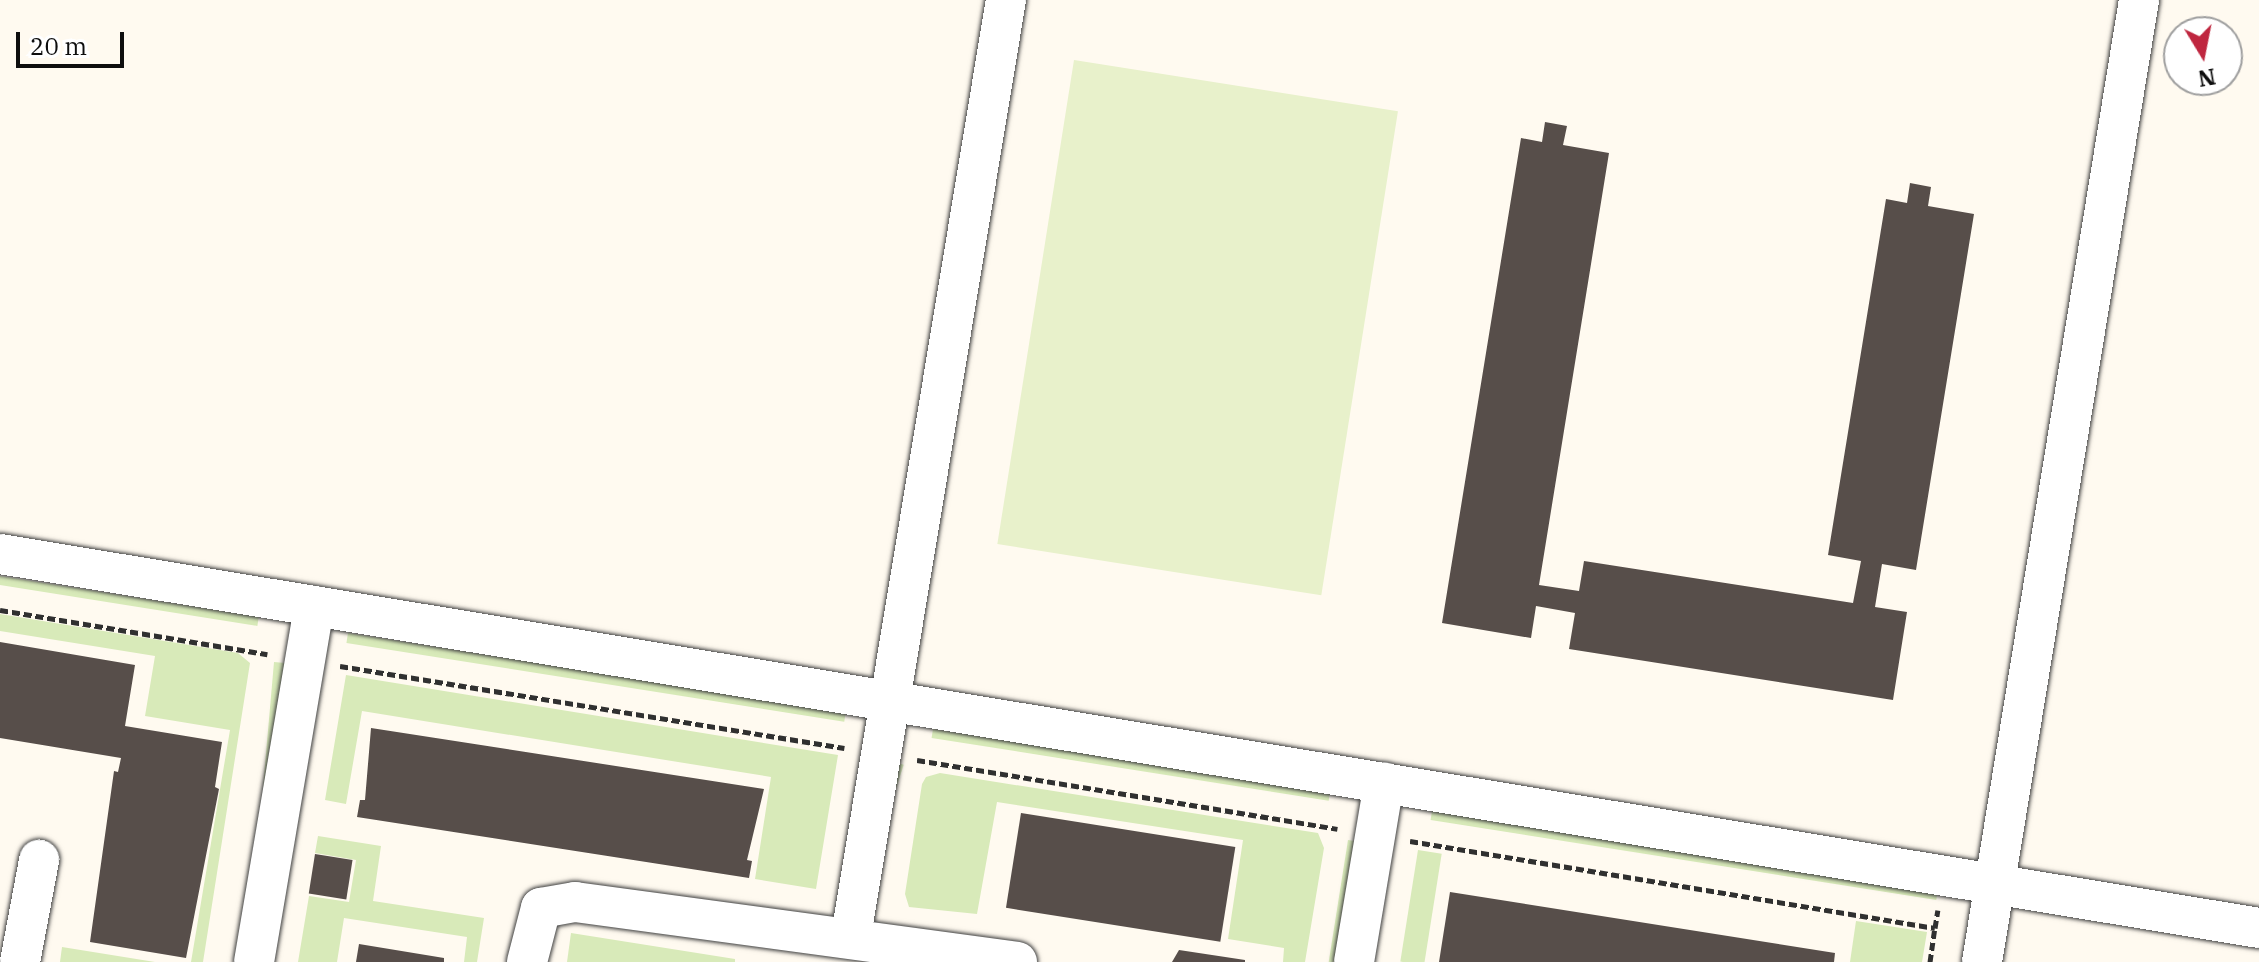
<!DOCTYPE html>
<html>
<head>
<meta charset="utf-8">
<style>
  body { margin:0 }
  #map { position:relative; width:2259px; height:962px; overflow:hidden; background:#fffaf0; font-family:"IBM Plex Serif",serif }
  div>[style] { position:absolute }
  .green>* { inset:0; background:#d8eab9; transform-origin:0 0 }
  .pitch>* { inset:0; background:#e8f1cb; transform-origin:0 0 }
  .building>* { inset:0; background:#574e4a; transform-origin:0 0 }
  .path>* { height:5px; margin-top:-2.5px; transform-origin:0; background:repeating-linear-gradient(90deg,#303030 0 8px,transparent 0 12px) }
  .roads { filter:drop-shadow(0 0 2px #414141) drop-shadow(0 0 2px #414141) }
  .minor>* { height:40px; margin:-20px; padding:0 20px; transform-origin:20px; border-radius:20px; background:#fff }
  span { translate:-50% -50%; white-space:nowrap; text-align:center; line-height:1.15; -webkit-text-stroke:8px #fff; paint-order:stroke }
  .north { position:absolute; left:2163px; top:16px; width:80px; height:80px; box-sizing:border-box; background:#fff; border:2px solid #9f9f9f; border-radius:50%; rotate:170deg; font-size:22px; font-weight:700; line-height:32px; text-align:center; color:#0e0e0e }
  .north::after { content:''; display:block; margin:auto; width:28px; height:36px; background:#bf263f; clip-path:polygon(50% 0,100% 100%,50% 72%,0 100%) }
  .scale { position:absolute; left:16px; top:32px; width:108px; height:36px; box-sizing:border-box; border:4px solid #0e0e0e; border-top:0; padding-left:10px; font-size:24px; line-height:28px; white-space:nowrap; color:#0e0e0e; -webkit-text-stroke:6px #fff; paint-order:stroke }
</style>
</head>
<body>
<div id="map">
  <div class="green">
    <div style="left:0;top:576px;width:262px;height:9px;rotate:9deg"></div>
    <div style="clip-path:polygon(0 614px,238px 653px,250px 663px,203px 962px,191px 962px,230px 730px,145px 716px,155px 656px,0 631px)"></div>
    <div style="left:348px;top:633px;width:504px;height:10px;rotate:9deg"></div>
    <div style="left:274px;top:662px;width:11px;height:304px;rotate:5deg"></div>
    <div style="clip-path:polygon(346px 675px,838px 755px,816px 889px,755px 879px,771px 777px,362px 711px,346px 804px,325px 800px)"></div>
    <div style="left:933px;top:729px;width:402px;height:9px;rotate:9deg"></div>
    <div style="left:898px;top:763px;width:6px;height:147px;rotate:18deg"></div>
    <div style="clip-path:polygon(940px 773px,1318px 833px,1324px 848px,1305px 962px,1283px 962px,1284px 948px,1228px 939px,1243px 840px,997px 802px,977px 914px,909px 907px,905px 894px,922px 784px,926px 777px)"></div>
    <div style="left:1432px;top:811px;width:512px;height:9px;rotate:9deg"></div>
    <div style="clip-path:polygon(318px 836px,381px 846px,373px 901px,484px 918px,477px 962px,464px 962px,467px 937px,344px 918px,337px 962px,298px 962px,309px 896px,349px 902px,356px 860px,315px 853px)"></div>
    <div style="left:1348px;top:840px;width:6px;height:124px;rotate:9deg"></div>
    <div style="left:1418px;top:850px;width:24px;height:113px;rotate:9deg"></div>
    <div style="clip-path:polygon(1856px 921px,1927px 932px,1922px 962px,1850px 962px)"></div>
    <div style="clip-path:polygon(571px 933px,735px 959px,735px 962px,567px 962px)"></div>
    <div style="clip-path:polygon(62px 947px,155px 962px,60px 962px)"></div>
  </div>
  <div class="pitch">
    <div style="left:1074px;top:60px;width:328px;height:490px;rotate:9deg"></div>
  </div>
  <div class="building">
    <div style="clip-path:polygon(1545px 122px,1567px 126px,1563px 145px,1609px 153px,1539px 585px,1579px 591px,1584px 561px,1853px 603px,1861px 561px,1828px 555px,1886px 199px,1907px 203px,1910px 183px,1931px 187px,1928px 206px,1974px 214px,1916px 570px,1882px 564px,1875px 607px,1907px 612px,1893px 700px,1569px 649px,1575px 613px,1536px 606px,1531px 638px,1442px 623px,1521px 138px,1542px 142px)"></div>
    <div style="clip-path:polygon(0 642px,135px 665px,125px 726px,222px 742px,215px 787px,219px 789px,186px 958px,90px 942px,114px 771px,118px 772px,121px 758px,0 738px)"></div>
    <div style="clip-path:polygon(371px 728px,764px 789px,747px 860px,752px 861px,749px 878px,357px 817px,360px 800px,365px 800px)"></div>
    <div style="left:1021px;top:813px;width:217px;height:96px;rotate:9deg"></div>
    <div style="left:315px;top:854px;width:38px;height:40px;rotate:9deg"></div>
    <div style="clip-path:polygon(1450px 892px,1835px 953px,1834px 962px,1439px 962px)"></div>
    <div style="clip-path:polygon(359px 944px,444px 958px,444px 962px,356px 962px)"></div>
    <div style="clip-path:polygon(1179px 950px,1245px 960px,1245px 962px,1172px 962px)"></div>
  </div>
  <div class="path">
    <div style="left:0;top:610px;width:271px;rotate:9.4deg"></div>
    <div style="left:340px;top:666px;width:511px;rotate:9.24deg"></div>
    <div style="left:917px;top:760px;width:426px;rotate:9.3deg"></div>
    <div style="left:1410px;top:841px;width:532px;rotate:9.41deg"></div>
    <div style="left:1935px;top:928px;width:18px;rotate:-81deg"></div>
    <div style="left:1930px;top:962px;width:34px;rotate:-82deg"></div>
  </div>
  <div class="roads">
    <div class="minor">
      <div style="left:0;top:554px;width:2290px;rotate:9.4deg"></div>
      <div style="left:851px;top:936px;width:949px;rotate:-80.6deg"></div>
      <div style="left:20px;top:962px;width:104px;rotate:-79.4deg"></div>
      <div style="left:254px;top:962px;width:361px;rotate:-80.4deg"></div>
      <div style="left:527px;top:962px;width:56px;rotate:-75.5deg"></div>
      <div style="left:541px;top:908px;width:35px;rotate:-10deg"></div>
      <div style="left:575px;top:902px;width:446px;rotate:7.7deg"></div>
      <div style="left:1354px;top:962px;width:182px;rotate:-80.5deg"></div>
      <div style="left:1982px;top:962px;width:975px;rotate:-80.73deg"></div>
    </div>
  </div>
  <div class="north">N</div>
  <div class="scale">20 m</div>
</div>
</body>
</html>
